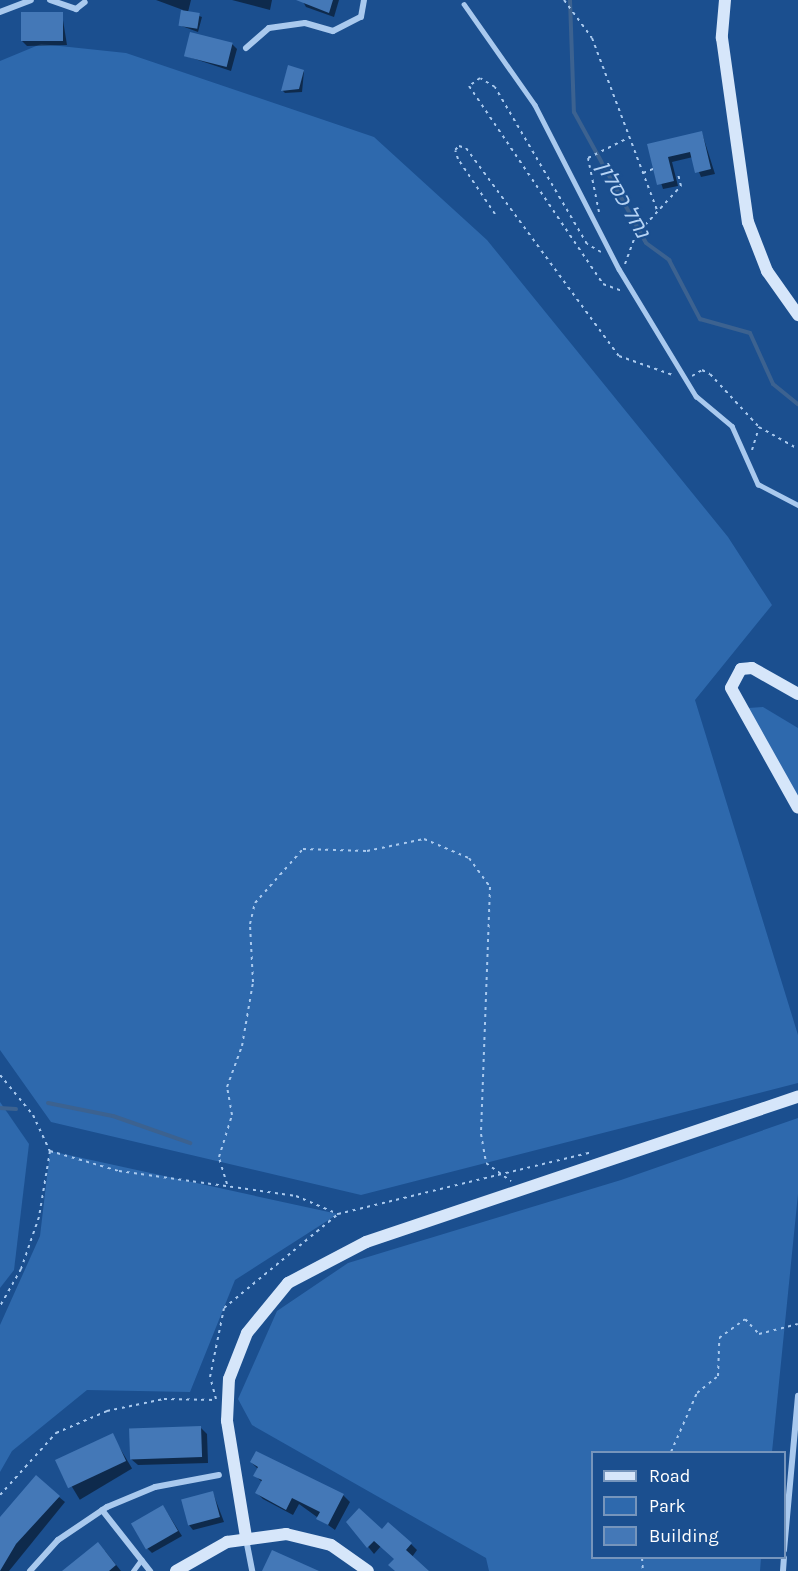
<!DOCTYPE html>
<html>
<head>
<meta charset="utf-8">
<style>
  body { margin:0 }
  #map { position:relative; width:798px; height:1571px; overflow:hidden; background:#1b4f8f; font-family:Karla,"Noto Sans Hebrew",sans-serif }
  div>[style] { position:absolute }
  .green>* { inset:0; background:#2e69ad }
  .shadow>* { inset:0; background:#0007; transform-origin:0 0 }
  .stream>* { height:4px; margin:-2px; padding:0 2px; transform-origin:2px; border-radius:2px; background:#3c6290 }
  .building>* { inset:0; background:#4478b7; transform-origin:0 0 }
  .path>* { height:2px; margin-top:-1px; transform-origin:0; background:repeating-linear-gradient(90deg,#a9c9ee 0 3px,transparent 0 7.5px) }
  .lane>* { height:4.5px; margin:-2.25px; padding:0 2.25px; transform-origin:2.25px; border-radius:2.25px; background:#a9c9ee }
  .street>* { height:6px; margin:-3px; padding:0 3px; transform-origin:3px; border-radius:3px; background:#a9c9ee }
  .secondary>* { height:12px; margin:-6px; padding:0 6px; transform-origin:6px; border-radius:6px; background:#d6e6fa }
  span { translate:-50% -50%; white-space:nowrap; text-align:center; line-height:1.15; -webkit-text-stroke:4.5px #1b4f8f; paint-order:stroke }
  .water-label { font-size:21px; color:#b5d3f5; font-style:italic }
  .legend { position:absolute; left:591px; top:1451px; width:195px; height:108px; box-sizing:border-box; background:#1b4f8f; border:2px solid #7695bc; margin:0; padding:8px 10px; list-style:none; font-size:18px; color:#fff }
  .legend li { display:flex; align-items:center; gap:12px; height:30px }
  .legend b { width:30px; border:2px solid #7695bc }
</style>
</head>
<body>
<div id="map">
  <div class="green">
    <div style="clip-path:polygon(41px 44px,126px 53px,374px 137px,487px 240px,728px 537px,772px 605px,695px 700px,798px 1035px,798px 1083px,361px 1195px,51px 1122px,0 1050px,0 61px)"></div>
    <div style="clip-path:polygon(763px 707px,798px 728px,798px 803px,748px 708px)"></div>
    <div style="clip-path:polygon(0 1102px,29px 1144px,14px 1270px,0 1288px)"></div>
    <div style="clip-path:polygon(798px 1118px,798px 1194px,772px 1452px,592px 1452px,592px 1558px,761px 1558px,760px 1571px,489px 1571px,486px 1558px,252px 1425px,238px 1399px,277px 1311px,348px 1263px,621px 1180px)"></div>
    <div style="clip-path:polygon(50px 1151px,338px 1214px,235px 1280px,190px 1392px,87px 1390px,12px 1451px,0 1472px,0 1325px,40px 1236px)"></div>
  </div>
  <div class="shadow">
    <div style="clip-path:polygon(156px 0,191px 0,188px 12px,202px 17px,198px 32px,179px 25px,183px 10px)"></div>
    <div style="clip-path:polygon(232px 0,272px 0,270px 10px)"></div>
    <div style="clip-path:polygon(302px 0,339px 0,334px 17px,306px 7px)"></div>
    <div style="clip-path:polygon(62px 14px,67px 45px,27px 46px,22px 41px)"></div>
    <div style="clip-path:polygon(232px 44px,237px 49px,231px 71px,186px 56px)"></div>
    <div style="clip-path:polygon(304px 71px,302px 92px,285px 93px,282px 90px)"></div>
    <div style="clip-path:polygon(702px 133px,715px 174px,701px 177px,693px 157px,672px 162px,678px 186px,663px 189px,649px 145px)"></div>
    <div style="clip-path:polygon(201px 1428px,207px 1434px,208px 1463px,138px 1465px,131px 1459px)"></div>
    <div style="left:112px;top:1435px;width:39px;height:61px;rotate:59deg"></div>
    <div style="clip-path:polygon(251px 1462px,343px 1495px,350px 1502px,335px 1530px,299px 1504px,293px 1515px,263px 1499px,257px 1493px,262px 1482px,255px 1475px,258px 1469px)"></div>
    <div style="clip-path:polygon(213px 1493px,224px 1522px,193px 1530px,189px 1525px)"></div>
    <div style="clip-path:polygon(59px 1497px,65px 1502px,9px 1571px,0 1571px,0 1519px)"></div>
    <div style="clip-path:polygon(163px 1506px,182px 1536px,152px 1553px,147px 1548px)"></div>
    <div style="clip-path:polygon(348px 1522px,411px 1544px,417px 1550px,412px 1557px,427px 1571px,396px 1571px,396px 1559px,381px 1546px,374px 1554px)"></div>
    <div style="clip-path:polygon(105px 1551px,121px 1571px,67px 1571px)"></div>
  </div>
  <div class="stream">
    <div style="left:570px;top:0;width:112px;rotate:88deg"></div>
    <div style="left:574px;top:112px;width:149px;rotate:61.2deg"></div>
    <div style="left:646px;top:243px;width:29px;rotate:36deg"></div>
    <div style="left:669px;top:260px;width:67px;rotate:62.3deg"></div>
    <div style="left:700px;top:319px;width:52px;rotate:15.6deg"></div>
    <div style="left:750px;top:333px;width:56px;rotate:65.7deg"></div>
    <div style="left:773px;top:384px;width:32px;rotate:39deg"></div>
    <div style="left:48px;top:1103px;width:66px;rotate:11.3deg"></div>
    <div style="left:113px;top:1116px;width:82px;rotate:19.3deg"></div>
    <div style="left:0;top:1108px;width:16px;rotate:4deg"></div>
  </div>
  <div class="building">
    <div style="clip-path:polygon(296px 0,333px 0,329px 13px)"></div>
    <div style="left:181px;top:10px;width:19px;height:16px;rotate:9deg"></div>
    <div style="left:21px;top:12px;width:42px;height:29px"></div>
    <div style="left:190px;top:32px;width:44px;height:25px;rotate:14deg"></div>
    <div style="clip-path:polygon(288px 65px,304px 70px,299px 89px,281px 91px)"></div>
    <div style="clip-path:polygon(702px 131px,711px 169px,695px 173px,690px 152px,668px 157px,674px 181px,657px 185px,647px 144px)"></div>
    <div style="left:201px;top:1426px;width:31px;height:72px;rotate:88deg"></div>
    <div style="left:113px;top:1433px;width:31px;height:64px;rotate:65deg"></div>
    <div style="clip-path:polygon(256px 1451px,344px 1494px,328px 1525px,316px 1519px,320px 1512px,292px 1498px,286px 1510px,255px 1493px,262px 1480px,253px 1476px,258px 1467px,250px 1462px)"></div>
    <div style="clip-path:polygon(36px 1475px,60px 1496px,16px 1544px,0 1571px,0 1517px)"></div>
    <div style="left:213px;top:1491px;width:27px;height:33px;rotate:75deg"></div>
    <div style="left:163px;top:1505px;width:30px;height:37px;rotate:60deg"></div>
    <div style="clip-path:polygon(359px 1508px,382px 1529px,388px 1522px,412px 1543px,406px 1550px,429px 1571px,395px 1571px,388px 1565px,394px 1559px,374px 1541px,367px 1548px,346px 1522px)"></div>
    <div style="clip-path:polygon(98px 1542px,116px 1565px,109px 1571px,62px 1571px)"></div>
    <div style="clip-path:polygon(272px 1550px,319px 1571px,262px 1571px)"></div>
  </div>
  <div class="path">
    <div style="left:564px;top:0;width:47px;rotate:53.6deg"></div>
    <div style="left:592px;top:38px;width:184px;rotate:69.3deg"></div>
    <div style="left:643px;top:173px;width:11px;rotate:-22deg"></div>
    <div style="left:599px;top:212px;width:55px;rotate:-101.5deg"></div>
    <div style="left:588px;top:158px;width:45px;rotate:-26.6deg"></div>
    <div style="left:495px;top:214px;width:66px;rotate:-123.9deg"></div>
    <div style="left:458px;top:159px;width:9px;rotate:-108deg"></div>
    <div style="left:455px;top:150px;width:6px;rotate:-45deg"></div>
    <div style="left:459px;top:146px;width:7px;rotate:16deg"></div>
    <div style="left:466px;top:148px;width:258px;rotate:53.7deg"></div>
    <div style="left:619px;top:356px;width:57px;rotate:19.4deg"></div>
    <div style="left:601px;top:252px;width:16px;rotate:-150deg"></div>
    <div style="left:587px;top:244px;width:182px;rotate:-120.4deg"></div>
    <div style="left:495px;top:87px;width:17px;rotate:-149deg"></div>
    <div style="left:480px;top:78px;width:14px;rotate:144deg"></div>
    <div style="left:469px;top:86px;width:239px;rotate:55.9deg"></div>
    <div style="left:603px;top:284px;width:20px;rotate:20deg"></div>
    <div style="left:625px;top:264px;width:30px;rotate:-70deg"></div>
    <div style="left:635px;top:236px;width:68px;rotate:-47.4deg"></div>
    <div style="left:681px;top:186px;width:12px;rotate:-104deg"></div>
    <div style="left:692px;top:376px;width:12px;rotate:-31deg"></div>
    <div style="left:702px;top:370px;width:9px;rotate:27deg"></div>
    <div style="left:710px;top:374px;width:72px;rotate:47.2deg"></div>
    <div style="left:759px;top:427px;width:45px;rotate:29.4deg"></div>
    <div style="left:752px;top:450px;width:24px;rotate:-73deg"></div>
    <div style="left:0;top:1075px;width:52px;rotate:50.5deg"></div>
    <div style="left:33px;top:1115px;width:40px;rotate:65deg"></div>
    <div style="left:50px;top:1151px;width:67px;rotate:99.5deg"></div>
    <div style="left:39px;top:1217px;width:55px;rotate:109.1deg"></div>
    <div style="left:21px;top:1269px;width:43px;rotate:119.6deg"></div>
    <div style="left:50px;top:1151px;width:72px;rotate:16.2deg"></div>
    <div style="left:119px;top:1171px;width:179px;rotate:8deg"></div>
    <div style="left:296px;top:1196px;width:46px;rotate:23.2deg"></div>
    <div style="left:227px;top:1184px;width:28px;rotate:-107deg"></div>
    <div style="left:219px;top:1157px;width:44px;rotate:-72.8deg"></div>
    <div style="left:232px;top:1115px;width:28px;rotate:-100deg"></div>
    <div style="left:227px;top:1087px;width:44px;rotate:-69.9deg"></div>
    <div style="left:242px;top:1046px;width:65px;rotate:-80.2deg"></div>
    <div style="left:253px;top:982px;width:58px;rotate:-93deg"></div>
    <div style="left:250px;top:924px;width:22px;rotate:-77deg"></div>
    <div style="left:255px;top:903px;width:72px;rotate:-48.4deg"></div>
    <div style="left:303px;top:849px;width:64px;rotate:1.8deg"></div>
    <div style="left:367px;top:851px;width:58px;rotate:-11.9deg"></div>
    <div style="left:424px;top:839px;width:49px;rotate:22.9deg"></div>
    <div style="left:469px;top:858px;width:36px;rotate:54deg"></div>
    <div style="left:490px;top:887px;width:247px;rotate:92.1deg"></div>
    <div style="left:481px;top:1134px;width:29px;rotate:80deg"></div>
    <div style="left:486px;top:1163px;width:31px;rotate:36deg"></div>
    <div style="left:216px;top:1399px;width:23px;rotate:-105deg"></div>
    <div style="left:210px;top:1377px;width:70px;rotate:-78.5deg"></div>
    <div style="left:224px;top:1308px;width:148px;rotate:-39.5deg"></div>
    <div style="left:338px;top:1214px;width:262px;rotate:-13.7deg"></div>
    <div style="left:671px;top:1452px;width:64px;rotate:-66.2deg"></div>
    <div style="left:697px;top:1393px;width:27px;rotate:-39deg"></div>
    <div style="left:718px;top:1376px;width:38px;rotate:-88deg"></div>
    <div style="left:719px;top:1338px;width:32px;rotate:-36deg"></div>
    <div style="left:745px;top:1319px;width:21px;rotate:47deg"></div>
    <div style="left:759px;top:1334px;width:40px;rotate:-14.4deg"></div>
    <div style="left:0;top:1495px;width:84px;rotate:-47.9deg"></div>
    <div style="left:56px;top:1433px;width:56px;rotate:-23.3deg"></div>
    <div style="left:107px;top:1411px;width:58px;rotate:-11.9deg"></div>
    <div style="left:164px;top:1399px;width:52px;rotate:1.1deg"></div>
    <div style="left:642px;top:1558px;width:13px;rotate:86deg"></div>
  </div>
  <div class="lane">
    <div style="left:464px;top:4px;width:123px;rotate:54.9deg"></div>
    <div style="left:535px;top:105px;width:184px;rotate:62.9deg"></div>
    <div style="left:619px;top:269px;width:149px;rotate:58.8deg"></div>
    <div style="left:696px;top:396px;width:47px;rotate:39.8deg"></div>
    <div style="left:732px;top:426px;width:64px;rotate:65.9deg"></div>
    <div style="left:758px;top:484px;width:45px;rotate:27.7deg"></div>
    <div style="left:133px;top:1571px;width:14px;rotate:-54deg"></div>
  </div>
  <div class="street">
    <div style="left:50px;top:0;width:28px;rotate:19deg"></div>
    <div style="left:76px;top:9px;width:11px;rotate:-38deg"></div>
    <div style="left:0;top:12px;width:33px;rotate:-21deg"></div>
    <div style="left:246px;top:48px;width:30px;rotate:-41deg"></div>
    <div style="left:269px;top:28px;width:36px;rotate:-8deg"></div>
    <div style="left:305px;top:23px;width:29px;rotate:16deg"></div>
    <div style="left:333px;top:31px;width:31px;rotate:-27deg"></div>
    <div style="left:361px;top:17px;width:17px;rotate:-80deg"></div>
    <div style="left:102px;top:1510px;width:78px;rotate:51.8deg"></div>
    <div style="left:246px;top:1539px;width:33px;rotate:79deg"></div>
    <div style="left:784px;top:1550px;width:155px;rotate:-84.8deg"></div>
    <div style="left:30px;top:1571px;width:42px;rotate:-47.9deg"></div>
    <div style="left:58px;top:1540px;width:59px;rotate:-34deg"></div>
    <div style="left:107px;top:1507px;width:52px;rotate:-22.6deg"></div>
    <div style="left:155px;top:1487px;width:65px;rotate:-10.6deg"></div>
    <div style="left:783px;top:1571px;width:13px;rotate:-86deg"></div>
  </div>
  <div class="secondary">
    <div style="left:725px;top:0;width:38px;rotate:95deg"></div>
    <div style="left:722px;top:38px;width:186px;rotate:82deg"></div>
    <div style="left:748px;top:222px;width:53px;rotate:68.8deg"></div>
    <div style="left:767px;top:271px;width:54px;rotate:54.8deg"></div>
    <div style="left:798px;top:694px;width:53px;rotate:-150.5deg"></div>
    <div style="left:752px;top:668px;width:11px;rotate:175deg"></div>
    <div style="left:741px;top:669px;width:21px;rotate:118deg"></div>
    <div style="left:731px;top:688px;width:137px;rotate:60.8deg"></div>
    <div style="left:246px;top:1537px;width:118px;rotate:-99.3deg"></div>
    <div style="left:227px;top:1421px;width:42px;rotate:-87.3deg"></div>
    <div style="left:229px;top:1379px;width:49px;rotate:-68.6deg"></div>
    <div style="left:247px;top:1333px;width:65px;rotate:-50.6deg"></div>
    <div style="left:288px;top:1283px;width:88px;rotate:-27.7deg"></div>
    <div style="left:366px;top:1242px;width:456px;rotate:-18.6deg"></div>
    <div style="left:176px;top:1571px;width:59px;rotate:-29.6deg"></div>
    <div style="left:227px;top:1542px;width:60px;rotate:-7.7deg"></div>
    <div style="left:286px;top:1534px;width:46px;rotate:13.7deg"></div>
    <div style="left:331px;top:1545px;width:45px;rotate:35.1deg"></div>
  </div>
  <div class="water-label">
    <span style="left:623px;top:199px;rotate:60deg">נחל כסלון</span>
  </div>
  <ul class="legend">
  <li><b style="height:8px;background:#d6e6fa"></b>Road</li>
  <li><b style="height:16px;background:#2e69ad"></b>Park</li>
  <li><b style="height:16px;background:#4478b7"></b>Building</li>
  </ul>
</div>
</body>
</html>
